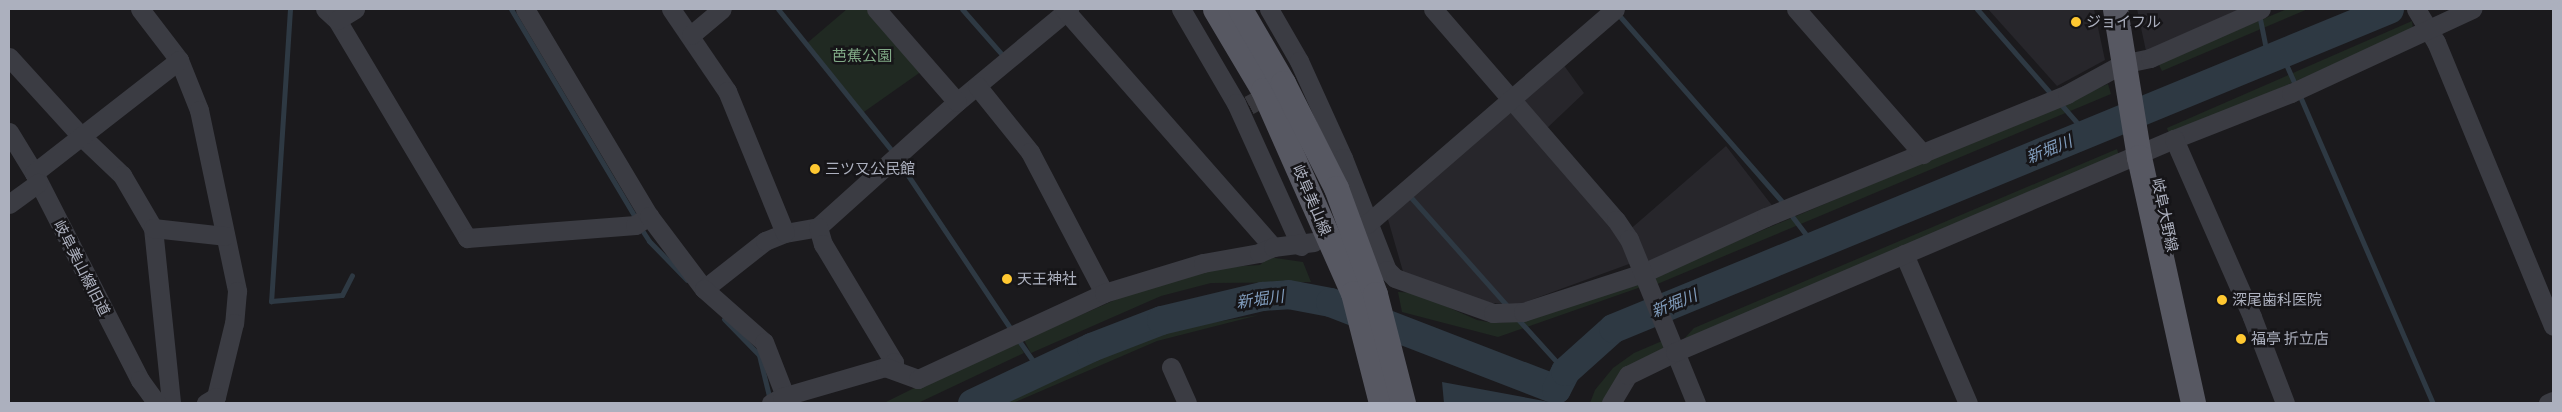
<!DOCTYPE html>
<html>
<head>
<meta charset="utf-8">
<style>
  body { margin:0 }
  #map { position:relative; width:2562px; height:412px; overflow:hidden; background:#1b1a1d; font-family:Commissioner,"Noto Sans JP",sans-serif }
  div>[style] { position:absolute }
  .built>* { inset:0; background:#27262b }
  .green>* { inset:0; background:#202922 }
  .water>* { inset:0; background:#2e3943 }
  .stream>* { height:5px; margin:-2.5px; padding:0 2.5px; transform-origin:2.5px; border-radius:2.5px; background:#2e3943 }
  .river>* { height:29px; margin:-14.5px; padding:0 14.5px; transform-origin:14.5px; border-radius:14.5px; background:#2e3943 }
  .minor-tunnel>* { height:19px; margin-top:-9.5px; transform-origin:0; background:repeating-linear-gradient(90deg,#38383d 0 19px,transparent 0 28px) }
  .minor>* { height:19px; margin:-9.5px; padding:0 9.5px; transform-origin:9.5px; border-radius:9.5px; background:#3b3c43 }
  .major>* { height:25px; margin:-12.5px; padding:0 12.5px; transform-origin:12.5px; border-radius:12.5px; background:#575862 }
  .dots>* { width:14px; height:14px; translate:-50% -50%; box-sizing:border-box; border:2px solid #161518; border-radius:50% }
  span { translate:-50% -50%; white-space:nowrap; text-align:center; line-height:1.15; -webkit-text-stroke:5px #161518; paint-order:stroke }
  .poi-label { font-size:15px; color:#acb0be }
  .left { translate:0 -50%; text-align:left }
  .park-label { font-size:15px; color:#81aa87 }
  .street-label { font-size:15px; color:#acb0be }
  .water-label { font-size:16px; color:#809cbc; font-style:italic }
  .frame { position:absolute; inset:0; border:10px solid #acb0be; pointer-events:none }
</style>
</head>
<body>
<div id="map">
  <div class="built">
    <div style="clip-path:polygon(1988px 9px,2094px 9px,2105px 60px,2057px 86px)"></div>
    <div style="clip-path:polygon(2137px 9px,2247px 9px,2146px 51px)"></div>
    <div style="clip-path:polygon(1560px 60px,1584px 93px,1545px 130px,1615px 226px,1619px 239px,1726px 146px,1774px 208px,1654px 260px,1629px 264px,1520px 304px,1491px 303px,1404px 275px,1387px 216px)"></div>
  </div>
  <div class="green">
    <div style="clip-path:polygon(847px 9px,871px 9px,922px 71px,861px 114px,806px 44px)"></div>
    <div style="clip-path:polygon(2287px 9px,2308px 9px,2162px 71px,2158px 63px)"></div>
    <div style="clip-path:polygon(2412px 21px,2413px 29px,2170px 137px,2167px 128px)"></div>
    <div style="clip-path:polygon(2108px 84px,2111px 94px,1655px 285px,1653px 280px,1659px 274px)"></div>
    <div style="clip-path:polygon(2117px 149px,2120px 159px,1682px 341px,1694px 328px)"></div>
    <div style="clip-path:polygon(1269px 257px,1303px 262px,1311px 282px,1211px 283px,1161px 296px,1031px 353px,1024px 340px,1124px 296px,1211px 268px,1260px 265px)"></div>
    <div style="clip-path:polygon(1638px 281px,1641px 287px,1498px 337px,1402px 312px,1398px 292px,1416px 293px,1477px 320px,1493px 323px,1509px 322px)"></div>
    <div style="clip-path:polygon(1259px 315px,1157px 341px,1013px 403px,995px 403px,1166px 330px)"></div>
    <div style="clip-path:polygon(1015px 338px,1024px 353px,918px 403px,884px 403px)"></div>
    <div style="clip-path:polygon(1662px 341px,1665px 351px,1604px 403px,1590px 403px,1595px 390px,1613px 368px,1634px 353px)"></div>
  </div>
  <div class="water">
    <div style="clip-path:polygon(1442px 382px,1555px 403px,1444px 403px)"></div>
  </div>
  <div class="stream">
    <div style="left:290px;top:9px;width:293px;rotate:93.7deg"></div>
    <div style="left:271px;top:301px;width:71px;rotate:-4.8deg"></div>
    <div style="left:342px;top:295px;width:22px;rotate:-63deg"></div>
    <div style="left:511px;top:9px;width:244px;rotate:59.2deg"></div>
    <div style="left:778px;top:9px;width:182px;rotate:51.2deg"></div>
    <div style="left:962px;top:9px;width:65px;rotate:48.7deg"></div>
    <div style="left:1977px;top:9px;width:114px;rotate:48.9deg"></div>
    <div style="left:1617px;top:13px;width:254px;rotate:48.8deg"></div>
    <div style="left:2259px;top:14px;width:46px;rotate:78.7deg"></div>
    <div style="left:2281px;top:53px;width:36px;rotate:66deg"></div>
    <div style="left:2299px;top:94px;width:337px;rotate:66.6deg"></div>
    <div style="left:2058px;top:101px;width:43px;rotate:48.8deg"></div>
    <div style="left:897px;top:159px;width:207px;rotate:56.2deg"></div>
    <div style="left:1407px;top:193px;width:154px;rotate:48.4deg"></div>
    <div style="left:1788px;top:211px;width:43px;rotate:52.6deg"></div>
    <div style="left:640px;top:227px;width:17px;rotate:57deg"></div>
    <div style="left:649px;top:241px;width:54px;rotate:45.7deg"></div>
    <div style="left:1516px;top:317px;width:73px;rotate:47.8deg"></div>
    <div style="left:724px;top:319px;width:50px;rotate:45.8deg"></div>
    <div style="left:759px;top:355px;width:46px;rotate:76.3deg"></div>
    <div style="left:1017px;top:338px;width:32px;rotate:55deg"></div>
  </div>
  <div class="river">
    <div style="left:972px;top:403px;width:132px;rotate:-25.2deg"></div>
    <div style="left:1091px;top:347px;width:75px;rotate:-21.1deg"></div>
    <div style="left:1161px;top:320px;width:104px;rotate:-13.4deg"></div>
    <div style="left:1262px;top:296px;width:26px;rotate:-4deg"></div>
    <div style="left:1288px;top:294px;width:43px;rotate:10.8deg"></div>
    <div style="left:1330px;top:302px;width:242px;rotate:21.1deg"></div>
    <div style="left:1556px;top:389px;width:20px;rotate:-63deg"></div>
    <div style="left:1565px;top:371px;width:64px;rotate:-41.9deg"></div>
    <div style="left:1613px;top:328px;width:839px;rotate:-22.35deg"></div>
  </div>
  <div class="minor-tunnel">
    <div style="left:1249px;top:105px;width:32px;rotate:-28deg"></div>
  </div>
  <div class="minor">
    <div style="left:140px;top:9px;width:64px;rotate:52.6deg"></div>
    <div style="left:179px;top:60px;width:54px;rotate:68.2deg"></div>
    <div style="left:199px;top:110px;width:185px;rotate:78.1deg"></div>
    <div style="left:237px;top:291px;width:32px;rotate:95deg"></div>
    <div style="left:234px;top:323px;width:76px;rotate:103.7deg"></div>
    <div style="left:216px;top:397px;width:12px;rotate:149deg"></div>
    <div style="left:325px;top:9px;width:16px;rotate:43deg"></div>
    <div style="left:337px;top:20px;width:254px;rotate:59.2deg"></div>
    <div style="left:467px;top:238px;width:169px;rotate:-4.4deg"></div>
    <div style="left:635px;top:225px;width:17px;rotate:-33deg"></div>
    <div style="left:525px;top:9px;width:241px;rotate:59.1deg"></div>
    <div style="left:649px;top:216px;width:91px;rotate:53deg"></div>
    <div style="left:704px;top:289px;width:78px;rotate:-38.2deg"></div>
    <div style="left:765px;top:241px;width:22px;rotate:-22deg"></div>
    <div style="left:785px;top:233px;width:34px;rotate:-10deg"></div>
    <div style="left:818px;top:227px;width:187px;rotate:-42deg"></div>
    <div style="left:957px;top:102px;width:146px;rotate:-39.7deg"></div>
    <div style="left:671px;top:9px;width:99px;rotate:55.7deg"></div>
    <div style="left:727px;top:91px;width:153px;rotate:67.8deg"></div>
    <div style="left:876px;top:9px;width:123px;rotate:48.9deg"></div>
    <div style="left:1064px;top:9px;width:317px;rotate:48.7deg"></div>
    <div style="left:1181px;top:9px;width:109px;rotate:59.7deg"></div>
    <div style="left:1236px;top:103px;width:157px;rotate:65.6deg"></div>
    <div style="left:1269px;top:9px;width:60px;rotate:60deg"></div>
    <div style="left:1299px;top:61px;width:107px;rotate:65.6deg"></div>
    <div style="left:1343px;top:158px;width:120px;rotate:68.6deg"></div>
    <div style="left:1387px;top:270px;width:11px;rotate:45deg"></div>
    <div style="left:1395px;top:278px;width:104px;rotate:19.7deg"></div>
    <div style="left:1493px;top:313px;width:30px;rotate:-2deg"></div>
    <div style="left:1523px;top:312px;width:126px;rotate:-18deg"></div>
    <div style="left:1643px;top:273px;width:135px;rotate:-24.5deg"></div>
    <div style="left:1766px;top:217px;width:325px;rotate:-22.2deg"></div>
    <div style="left:2067px;top:94px;width:63px;rotate:-28.6deg"></div>
    <div style="left:2122px;top:64px;width:29px;rotate:-12deg"></div>
    <div style="left:2150px;top:58px;width:121px;rotate:-23.8deg"></div>
    <div style="left:1433px;top:9px;width:279px;rotate:49.1deg"></div>
    <div style="left:1616px;top:220px;width:23px;rotate:56deg"></div>
    <div style="left:1629px;top:239px;width:177px;rotate:67.8deg"></div>
    <div style="left:1796px;top:9px;width:193px;rotate:48.8deg"></div>
    <div style="left:2416px;top:9px;width:39px;rotate:59deg"></div>
    <div style="left:2436px;top:42px;width:307px;rotate:67.6deg"></div>
    <div style="left:337px;top:20px;width:21px;rotate:-31deg"></div>
    <div style="left:691px;top:35px;width:40px;rotate:-40deg"></div>
    <div style="left:9px;top:57px;width:107px;rotate:47.7deg"></div>
    <div style="left:81px;top:136px;width:57px;rotate:43.6deg"></div>
    <div style="left:122px;top:175px;width:61px;rotate:59.7deg"></div>
    <div style="left:153px;top:228px;width:176px;rotate:84.1deg"></div>
    <div style="left:977px;top:86px;width:85px;rotate:51.2deg"></div>
    <div style="left:1030px;top:152px;width:159px;rotate:62.3deg"></div>
    <div style="left:9px;top:132px;width:48px;rotate:58.6deg"></div>
    <div style="left:34px;top:173px;width:233px;rotate:62.9deg"></div>
    <div style="left:140px;top:380px;width:29px;rotate:54deg"></div>
    <div style="left:2174px;top:139px;width:126px;rotate:-21.5deg"></div>
    <div style="left:2291px;top:93px;width:200px;rotate:-24.9deg"></div>
    <div style="left:34px;top:173px;width:184px;rotate:-37.9deg"></div>
    <div style="left:9px;top:204px;width:36px;rotate:-36deg"></div>
    <div style="left:1367px;top:224px;width:328px;rotate:-40.9deg"></div>
    <div style="left:818px;top:227px;width:18px;rotate:74deg"></div>
    <div style="left:823px;top:244px;width:138px;rotate:59deg"></div>
    <div style="left:894px;top:362px;width:8px;rotate:90deg"></div>
    <div style="left:153px;top:228px;width:72px;rotate:6.3deg"></div>
    <div style="left:1904px;top:254px;width:162px;rotate:66.8deg"></div>
    <div style="left:704px;top:289px;width:80px;rotate:41.5deg"></div>
    <div style="left:764px;top:342px;width:58px;rotate:68.7deg"></div>
    <div style="left:1171px;top:367px;width:39px;rotate:66deg"></div>
    <div style="left:771px;top:403px;width:13px;rotate:-29deg"></div>
    <div style="left:782px;top:397px;width:107px;rotate:-16.2deg"></div>
    <div style="left:885px;top:367px;width:35px;rotate:20deg"></div>
    <div style="left:918px;top:379px;width:205px;rotate:-24.8deg"></div>
    <div style="left:1104px;top:293px;width:103px;rotate:-16.9deg"></div>
    <div style="left:1203px;top:263px;width:57px;rotate:-10.1deg"></div>
    <div style="left:1259px;top:253px;width:15px;rotate:-23deg"></div>
    <div style="left:1273px;top:247px;width:41px;rotate:-7deg"></div>
    <div style="left:1611px;top:403px;width:33px;rotate:-59deg"></div>
    <div style="left:1628px;top:375px;width:52px;rotate:-26.1deg"></div>
    <div style="left:1675px;top:352px;width:543px;rotate:-23.12deg"></div>
    <div style="left:2174px;top:139px;width:194px;rotate:66.3deg"></div>
    <div style="left:2252px;top:317px;width:92px;rotate:69deg"></div>
    <div style="left:2548px;top:403px;width:5px;rotate:-22deg"></div>
  </div>
  <div class="major">
    <div style="left:1215px;top:9px;width:94px;rotate:59.3deg"></div>
    <div style="left:1263px;top:90px;width:222px;rotate:66.1deg"></div>
    <div style="left:1353px;top:293px;width:114px;rotate:75.7deg"></div>
    <div style="left:1240px;top:9px;width:86px;rotate:59.8deg"></div>
    <div style="left:1283px;top:83px;width:118px;rotate:63.2deg"></div>
    <div style="left:1336px;top:188px;width:113px;rotate:69.8deg"></div>
    <div style="left:1375px;top:294px;width:113px;rotate:75.6deg"></div>
    <div style="left:2115px;top:9px;width:150px;rotate:80.8deg"></div>
    <div style="left:2139px;top:157px;width:252px;rotate:77.6deg"></div>
  </div>
  <div class="dots">
    <div style="left:2076px;top:22px;background:#ffc831"></div>
    <div style="left:815px;top:169px;background:#ffc831"></div>
    <div style="left:1007px;top:279px;background:#ffc831"></div>
    <div style="left:2222px;top:300px;background:#ffc831"></div>
    <div style="left:2241px;top:339px;background:#ffc831"></div>
  </div>
  <div class="poi-label">
    <span class="left" style="left:2086px;top:22px">ジョイフル</span>
    <span class="left" style="left:825px;top:169px">三ツ又公民館</span>
    <span class="left" style="left:1017px;top:279px">天王神社</span>
    <span class="left" style="left:2232px;top:300px">深尾歯科医院</span>
    <span class="left" style="left:2251px;top:339px">福亭 折立店</span>
  </div>
  <div class="park-label">
    <span style="left:862px;top:56px">芭蕉公園</span>
  </div>
  <div class="street-label">
    <span style="left:1312px;top:200px;rotate:67deg">岐阜美山線</span>
    <span style="left:2165px;top:215px;rotate:78deg">岐阜大野線</span>
    <span style="left:82px;top:268px;rotate:63deg">岐阜美山線旧道</span>
  </div>
  <div class="water-label">
    <span style="left:2049px;top:149px;rotate:-22deg">新堀川</span>
    <span style="left:1260px;top:299px;rotate:-8deg">新堀川</span>
    <span style="left:1674px;top:303px;rotate:-22deg">新堀川</span>
  </div>
  <div class="frame"></div>
</div>
</body>
</html>
